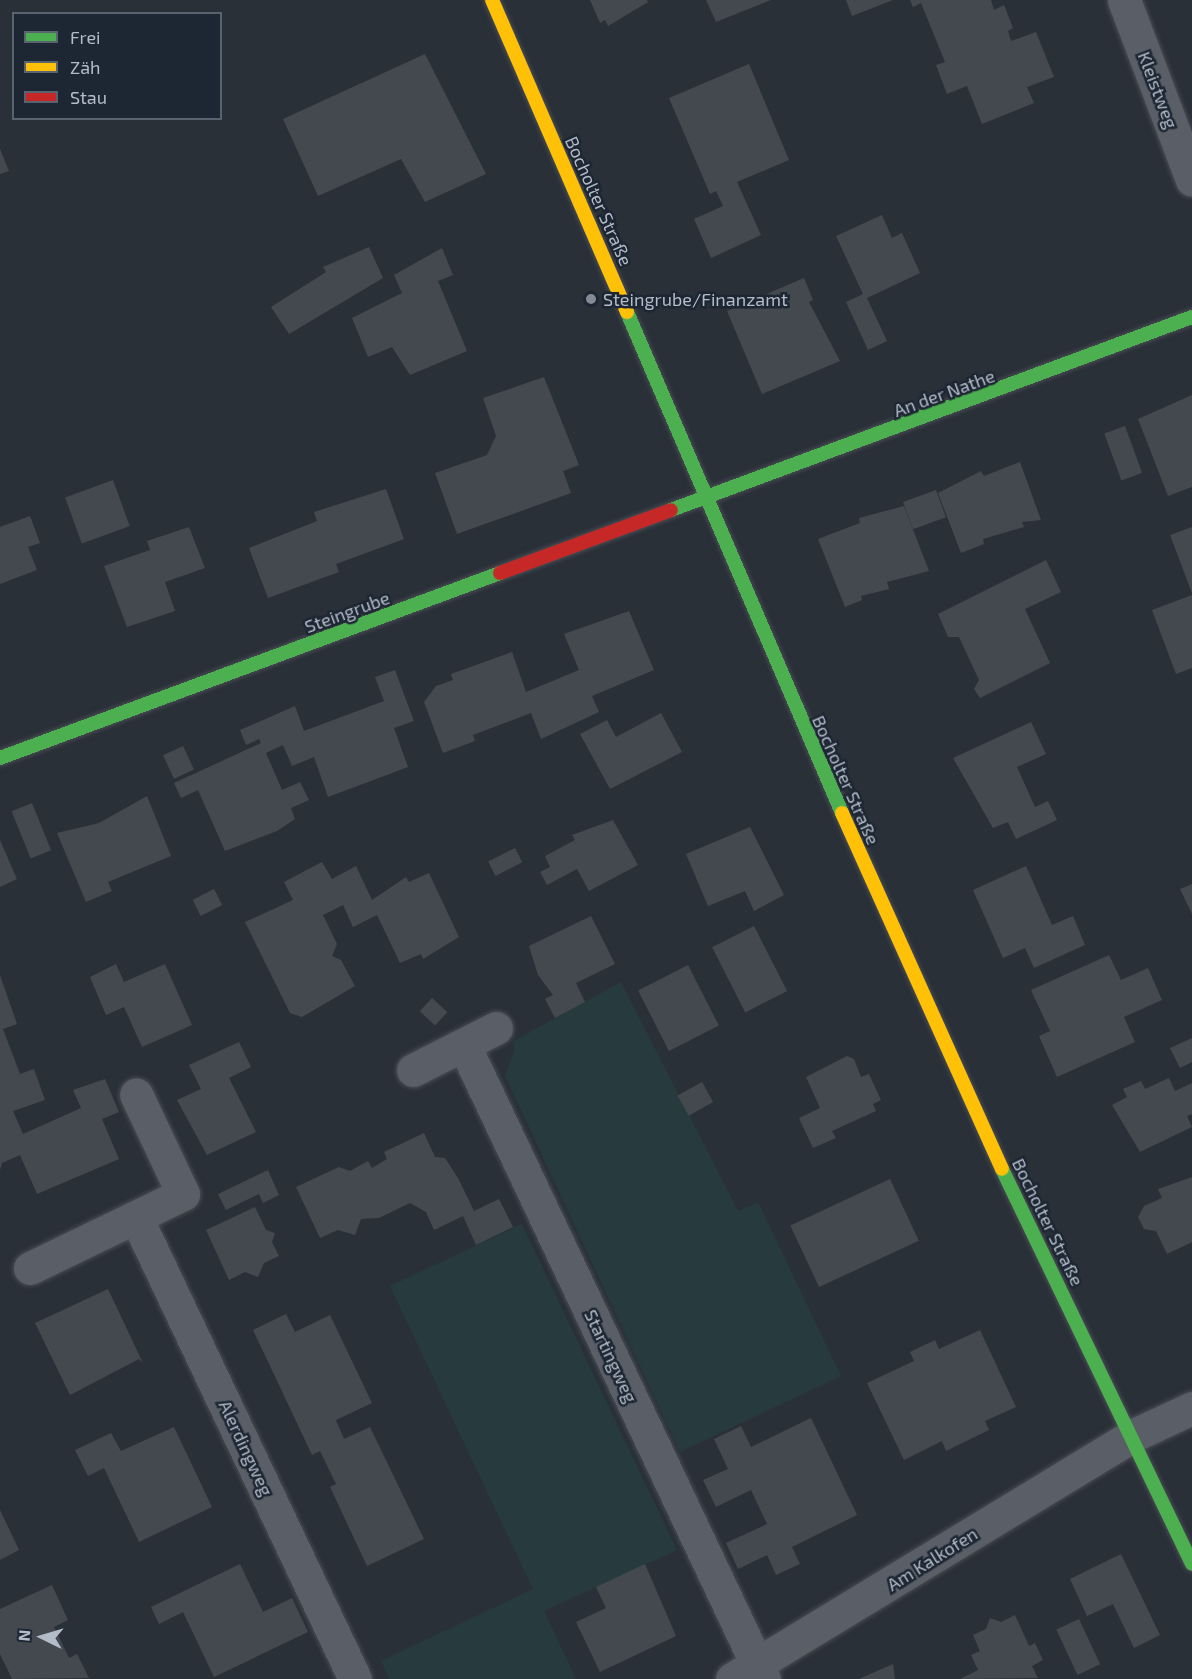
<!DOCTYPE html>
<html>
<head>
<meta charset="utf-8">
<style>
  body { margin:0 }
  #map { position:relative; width:1192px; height:1679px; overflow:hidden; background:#2a3038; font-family:"Exo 2",sans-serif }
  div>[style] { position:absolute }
  .green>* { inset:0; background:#273a3e }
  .building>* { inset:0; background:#444950; transform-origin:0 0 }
  .roads { filter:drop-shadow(0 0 2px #484c53) drop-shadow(0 0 2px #484c53) }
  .street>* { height:33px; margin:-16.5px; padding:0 16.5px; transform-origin:16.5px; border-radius:16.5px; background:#5a5e66 }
  .fast>* { height:14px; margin:-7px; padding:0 7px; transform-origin:7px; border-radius:7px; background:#4caf50 }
  .slow>* { height:14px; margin:-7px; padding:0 7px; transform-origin:7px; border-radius:7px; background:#ffc107 }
  .jam>* { height:14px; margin:-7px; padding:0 7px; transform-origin:7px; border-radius:7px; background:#c62828 }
  .dots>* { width:16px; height:16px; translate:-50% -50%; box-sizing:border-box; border:3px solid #1d2633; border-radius:50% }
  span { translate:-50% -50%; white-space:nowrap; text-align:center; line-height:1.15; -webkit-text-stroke:5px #1d2633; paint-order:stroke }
  .street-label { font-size:18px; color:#b4bcc9 }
  .poi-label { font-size:18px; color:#b4bcc9 }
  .left { translate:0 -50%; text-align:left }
  .legend { position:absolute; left:12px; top:12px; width:210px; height:108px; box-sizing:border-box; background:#1d2633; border:2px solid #59626f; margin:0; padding:8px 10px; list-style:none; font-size:18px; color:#b4bcc9 }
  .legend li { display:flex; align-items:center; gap:12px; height:30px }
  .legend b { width:30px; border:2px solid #59626f }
  .north { position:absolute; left:12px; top:1607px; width:60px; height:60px; -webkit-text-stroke:4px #1d2633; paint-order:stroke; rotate:275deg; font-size:16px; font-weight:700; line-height:24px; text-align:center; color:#b4bcc9 }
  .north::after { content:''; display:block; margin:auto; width:21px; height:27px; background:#b4bcc9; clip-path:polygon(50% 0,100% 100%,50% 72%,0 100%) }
</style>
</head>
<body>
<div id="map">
  <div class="green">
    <div style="clip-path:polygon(621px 982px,738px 1211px,758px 1202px,841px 1376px,680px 1452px,505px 1076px,515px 1049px,512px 1042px)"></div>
    <div style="clip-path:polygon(522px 1224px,677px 1550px,544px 1611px,576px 1679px,389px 1679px,381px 1661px,533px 1589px,390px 1286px)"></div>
  </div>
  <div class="building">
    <div style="clip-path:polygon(590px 0,647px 0,648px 2px,608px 26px,605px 20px,600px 23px)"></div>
    <div style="clip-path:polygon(706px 0,771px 0,716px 22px)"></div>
    <div style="clip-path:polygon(846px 0,893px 0,852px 16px)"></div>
    <div style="clip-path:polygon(910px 0,991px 0,994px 10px,1004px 5px,1013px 28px,1008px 31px,1011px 41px,1036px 32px,1054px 77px,1027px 87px,1034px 103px,982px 124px,967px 86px,947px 94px,936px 65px,945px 62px,921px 3px,913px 7px)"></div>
    <div style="clip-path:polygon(425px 54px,486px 174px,425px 202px,401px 159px,318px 196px,283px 119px)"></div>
    <div style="clip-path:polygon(749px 64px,789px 160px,737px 182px,761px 235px,711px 258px,694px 219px,723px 206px,716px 191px,710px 194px,669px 98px)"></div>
    <div style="clip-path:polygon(0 149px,9px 171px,0 174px)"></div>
    <div style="clip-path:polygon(882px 215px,892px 238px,902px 233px,920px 273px,867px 298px,887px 341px,868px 350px,846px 302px,863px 294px,836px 236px)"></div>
    <div style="clip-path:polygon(369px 247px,383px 278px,289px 334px,271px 307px,326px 272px,323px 267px)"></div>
    <div style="clip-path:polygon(442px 248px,453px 275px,438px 281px,467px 351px,410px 375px,392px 347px,368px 357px,352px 318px,402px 293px,394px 275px)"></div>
    <div style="clip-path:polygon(804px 278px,813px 300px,809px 302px,840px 361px,762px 394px,727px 311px)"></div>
    <div style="clip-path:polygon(544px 377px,579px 465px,563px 471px,571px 493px,457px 534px,435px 473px,487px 455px,496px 436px,483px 398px)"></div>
    <div style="clip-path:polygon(1192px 395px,1192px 487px,1168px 496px,1138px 419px)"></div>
    <div style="left:1125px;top:426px;width:50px;height:22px;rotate:70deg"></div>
    <div style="clip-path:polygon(1020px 462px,1041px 520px,1022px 522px,1024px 527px,983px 539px,984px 544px,961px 553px,938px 493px,981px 471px,984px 476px)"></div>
    <div style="left:113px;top:480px;width:49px;height:51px;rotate:70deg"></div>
    <div style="clip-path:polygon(386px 489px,404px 539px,336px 564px,339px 572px,268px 598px,249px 548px,317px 521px,314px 512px)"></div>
    <div style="left:936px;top:490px;width:29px;height:35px;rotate:70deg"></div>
    <div style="clip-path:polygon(904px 506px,929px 571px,887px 582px,889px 589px,861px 596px,862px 600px,845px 607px,818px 539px,860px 523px,859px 518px)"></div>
    <div style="clip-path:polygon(30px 516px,40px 543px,28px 547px,37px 570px,0 584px,0 527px)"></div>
    <div style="clip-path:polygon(189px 527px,205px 568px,165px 582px,175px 611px,127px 627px,104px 566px,150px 550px,147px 541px)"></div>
    <div style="clip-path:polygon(1192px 527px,1192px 593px,1170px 535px)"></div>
    <div style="clip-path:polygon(1046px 560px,1061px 592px,1025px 609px,1050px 663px,980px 698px,974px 689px,979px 680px,959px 637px,948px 637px,938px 614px)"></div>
    <div style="clip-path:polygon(1192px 595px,1192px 668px,1176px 674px,1152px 610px)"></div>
    <div style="clip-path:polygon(629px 611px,654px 670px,592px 696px,599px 712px,541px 739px,531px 713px,473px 735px,475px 741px,443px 753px,424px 702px,436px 686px,453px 680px,451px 674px,512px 652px,526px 692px,579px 670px,564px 634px)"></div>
    <div style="clip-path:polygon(395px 670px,414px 721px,394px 728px,408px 767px,328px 797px,314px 757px,292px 766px,283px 745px,266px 753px,282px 790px,300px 782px,309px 800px,291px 808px,295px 819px,277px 831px,225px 851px,198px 790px,181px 798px,174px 783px,261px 743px,259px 739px,246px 745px,240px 730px,295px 706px,304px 731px,384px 701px,375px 677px)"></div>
    <div style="clip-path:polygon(661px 713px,682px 752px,610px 789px,580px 734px,607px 720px,616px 737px)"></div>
    <div style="clip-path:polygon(1031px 722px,1046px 754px,1017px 767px,1035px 807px,1048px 801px,1057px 820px,1016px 839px,1008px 822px,993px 828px,953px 758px)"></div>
    <div style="left:183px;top:746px;width:26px;height:22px;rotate:65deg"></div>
    <div style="clip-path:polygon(147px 796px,171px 856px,108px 882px,112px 891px,86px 902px,57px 833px,99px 823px)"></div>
    <div style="left:32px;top:803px;width:51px;height:22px;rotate:68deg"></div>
    <div style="clip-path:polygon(613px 820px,638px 865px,589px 891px,577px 869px,547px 885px,540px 872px,550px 867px,545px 856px,575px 840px,572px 835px)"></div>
    <div style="clip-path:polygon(750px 827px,784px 895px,754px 911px,745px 891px,708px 906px,686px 854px)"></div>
    <div style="clip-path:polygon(0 840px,17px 879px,0 887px)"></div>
    <div style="left:515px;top:848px;width:16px;height:30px;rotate:63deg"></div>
    <div style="clip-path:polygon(322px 862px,332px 879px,356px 866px,372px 900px,406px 877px,409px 882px,429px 873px,459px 937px,423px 959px,421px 954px,400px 963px,377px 915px,353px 927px,343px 905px,323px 915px,337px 944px,332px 956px,341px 960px,355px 986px,302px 1017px,290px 1013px,245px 922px,293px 900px,284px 882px)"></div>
    <div style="clip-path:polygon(1026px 866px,1052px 925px,1073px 916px,1085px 945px,1034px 968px,1025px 948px,1003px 958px,973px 890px)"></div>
    <div style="clip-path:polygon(1192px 884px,1192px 914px,1180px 889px)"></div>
    <div style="left:214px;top:889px;width:18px;height:24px;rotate:63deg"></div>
    <div style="clip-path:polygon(591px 916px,615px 964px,576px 983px,585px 1002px,555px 1018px,545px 999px,553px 995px,538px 975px,529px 946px)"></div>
    <div style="left:754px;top:926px;width:73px;height:47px;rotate:63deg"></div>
    <div style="clip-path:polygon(1109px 955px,1121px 980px,1148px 968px,1162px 1000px,1124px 1017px,1135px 1042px,1057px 1077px,1039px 1036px,1050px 1031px,1031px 990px)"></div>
    <div style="clip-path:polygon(116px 964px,124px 982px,165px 964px,192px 1025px,142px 1047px,124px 1007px,106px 1015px,90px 977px)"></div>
    <div style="left:688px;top:965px;width:68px;height:56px;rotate:63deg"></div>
    <div style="clip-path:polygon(0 975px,17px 1024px,3px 1029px,20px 1074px,34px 1069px,45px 1100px,13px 1111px,23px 1134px,81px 1108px,73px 1090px,105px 1079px,119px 1112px,102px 1119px,119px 1159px,37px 1194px,20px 1155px,2px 1163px,0 1170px)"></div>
    <div style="left:432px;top:998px;width:21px;height:18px;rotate:43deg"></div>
    <div style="clip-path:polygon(1192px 1038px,1192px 1062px,1180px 1068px,1170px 1048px)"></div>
    <div style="clip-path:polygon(239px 1042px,251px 1067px,229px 1078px,256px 1132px,207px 1155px,177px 1100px,201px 1089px,189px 1065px)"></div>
    <div style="clip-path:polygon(847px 1056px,854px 1059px,861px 1077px,869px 1074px,881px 1100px,873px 1104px,876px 1111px,832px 1131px,836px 1138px,813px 1148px,799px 1118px,820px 1108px,806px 1077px)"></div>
    <div style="clip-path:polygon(1169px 1078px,1175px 1091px,1192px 1083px,1192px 1114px,1187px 1116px,1192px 1127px,1140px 1152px,1112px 1105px,1127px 1097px,1123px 1089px,1141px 1081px,1145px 1089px)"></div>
    <div style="left:702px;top:1082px;width:23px;height:28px;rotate:61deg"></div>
    <div style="clip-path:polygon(424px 1133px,435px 1157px,445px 1158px,458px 1178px,474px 1211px,499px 1199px,513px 1227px,476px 1245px,463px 1216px,434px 1230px,426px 1212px,410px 1203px,379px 1218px,361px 1219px,355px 1235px,338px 1230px,320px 1238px,296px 1187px,339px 1167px,350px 1171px,368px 1161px,372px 1168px,387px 1159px,384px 1152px)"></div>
    <div style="clip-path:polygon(268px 1170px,279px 1195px,263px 1203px,259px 1194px,226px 1210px,218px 1194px)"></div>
    <div style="clip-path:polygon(1192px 1177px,1192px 1242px,1167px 1254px,1156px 1231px,1144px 1229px,1138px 1217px,1144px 1206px,1162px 1198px,1158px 1189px)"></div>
    <div style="left:890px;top:1179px;width:68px;height:110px;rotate:65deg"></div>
    <div style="clip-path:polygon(255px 1207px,266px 1230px,275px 1233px,272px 1242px,279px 1256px,264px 1263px,258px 1277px,245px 1272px,229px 1280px,206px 1230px)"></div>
    <div style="clip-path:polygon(108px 1289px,143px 1363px,139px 1359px,70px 1395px,35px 1323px)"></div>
    <div style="clip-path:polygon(286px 1314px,295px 1332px,330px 1315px,372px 1403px,336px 1420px,344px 1439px,370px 1427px,424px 1539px,367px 1566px,330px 1487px,336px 1484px,320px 1451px,312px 1455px,253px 1330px)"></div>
    <div style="clip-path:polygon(980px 1330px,1016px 1407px,985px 1421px,989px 1430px,946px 1451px,942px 1441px,904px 1460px,867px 1383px,914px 1361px,910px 1352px,935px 1340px,939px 1349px)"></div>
    <div style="clip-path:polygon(811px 1418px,857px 1515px,792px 1547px,800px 1564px,776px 1575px,767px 1555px,738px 1569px,726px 1543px,767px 1524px,751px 1490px,716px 1507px,703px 1480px,728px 1469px,714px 1439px,741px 1426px,751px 1447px)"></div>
    <div style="clip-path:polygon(174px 1427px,212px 1507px,139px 1542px,104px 1468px,88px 1476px,75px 1450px,111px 1433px,121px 1451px)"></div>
    <div style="clip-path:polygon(0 1510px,19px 1550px,0 1560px)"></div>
    <div style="clip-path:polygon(1121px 1554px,1160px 1635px,1134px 1648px,1113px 1604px,1087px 1616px,1070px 1579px)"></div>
    <div style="clip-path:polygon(240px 1564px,263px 1612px,292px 1598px,308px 1632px,214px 1677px,183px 1612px,159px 1624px,151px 1607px)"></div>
    <div style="clip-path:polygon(645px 1564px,676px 1636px,600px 1672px,576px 1622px,606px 1608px,596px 1587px)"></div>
    <div style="clip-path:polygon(52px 1585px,68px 1620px,54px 1627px,69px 1658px,77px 1654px,89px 1678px,12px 1679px,0 1654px,0 1609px)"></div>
    <div style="clip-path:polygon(1015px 1615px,1029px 1646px,1035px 1643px,1043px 1660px,1032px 1666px,1038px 1678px,960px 1679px,978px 1670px,971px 1655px,980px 1651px,973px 1635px,986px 1629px,990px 1618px,1001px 1622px)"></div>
    <div style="left:1079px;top:1619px;width:50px;height:25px;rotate:65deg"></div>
    <div style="clip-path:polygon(893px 1664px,895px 1679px,859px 1679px)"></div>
  </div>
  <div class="roads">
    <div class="street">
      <div style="left:1124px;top:0;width:192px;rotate:69.3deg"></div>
      <div style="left:464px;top:1045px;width:701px;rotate:64.68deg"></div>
      <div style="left:413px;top:1070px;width:93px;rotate:-26.8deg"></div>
      <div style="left:136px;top:1217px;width:511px;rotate:64.64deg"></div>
      <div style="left:30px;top:1268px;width:170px;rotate:-25.8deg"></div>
      <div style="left:183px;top:1194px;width:110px;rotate:-115.2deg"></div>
      <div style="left:732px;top:1679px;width:468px;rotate:-31.3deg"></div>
      <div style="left:1132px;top:1436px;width:66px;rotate:-25deg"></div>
    </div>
    <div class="fast">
      <div style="left:627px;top:312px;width:545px;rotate:66.77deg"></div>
      <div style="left:671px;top:510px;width:556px;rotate:-20.33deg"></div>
      <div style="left:0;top:758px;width:533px;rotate:-20.3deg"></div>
      <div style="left:1002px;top:1169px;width:438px;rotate:64.3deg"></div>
    </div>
    <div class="slow">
      <div style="left:492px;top:0;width:340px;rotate:66.6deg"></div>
      <div style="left:842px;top:813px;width:390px;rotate:65.8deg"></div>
    </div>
    <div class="jam">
      <div style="left:500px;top:573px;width:182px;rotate:-20.2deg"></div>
    </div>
  </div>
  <div class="dots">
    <div style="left:591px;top:299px;background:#848b96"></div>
  </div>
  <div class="street-label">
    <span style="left:1158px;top:90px;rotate:69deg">Kleistweg</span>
    <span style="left:599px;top:201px;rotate:66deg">Bocholter Straße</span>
    <span style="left:944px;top:393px;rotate:-20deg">An der Nathe</span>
    <span style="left:347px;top:612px;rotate:-20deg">Steingrube</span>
    <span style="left:846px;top:780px;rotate:66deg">Bocholter Straße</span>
    <span style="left:1048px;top:1222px;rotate:64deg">Bocholter Straße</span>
    <span style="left:611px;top:1356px;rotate:65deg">Startingweg</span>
    <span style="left:246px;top:1448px;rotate:65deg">Alerdingweg</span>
    <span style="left:932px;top:1559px;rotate:-32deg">Am Kalkofen</span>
  </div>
  <div class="poi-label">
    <span class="left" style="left:603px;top:299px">Steingrube/Finanzamt</span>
  </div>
  <ul class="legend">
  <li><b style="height:8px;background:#4caf50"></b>Frei</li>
  <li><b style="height:8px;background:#ffc107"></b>Zäh</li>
  <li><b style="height:8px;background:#c62828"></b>Stau</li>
  </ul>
  <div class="north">N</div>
</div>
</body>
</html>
